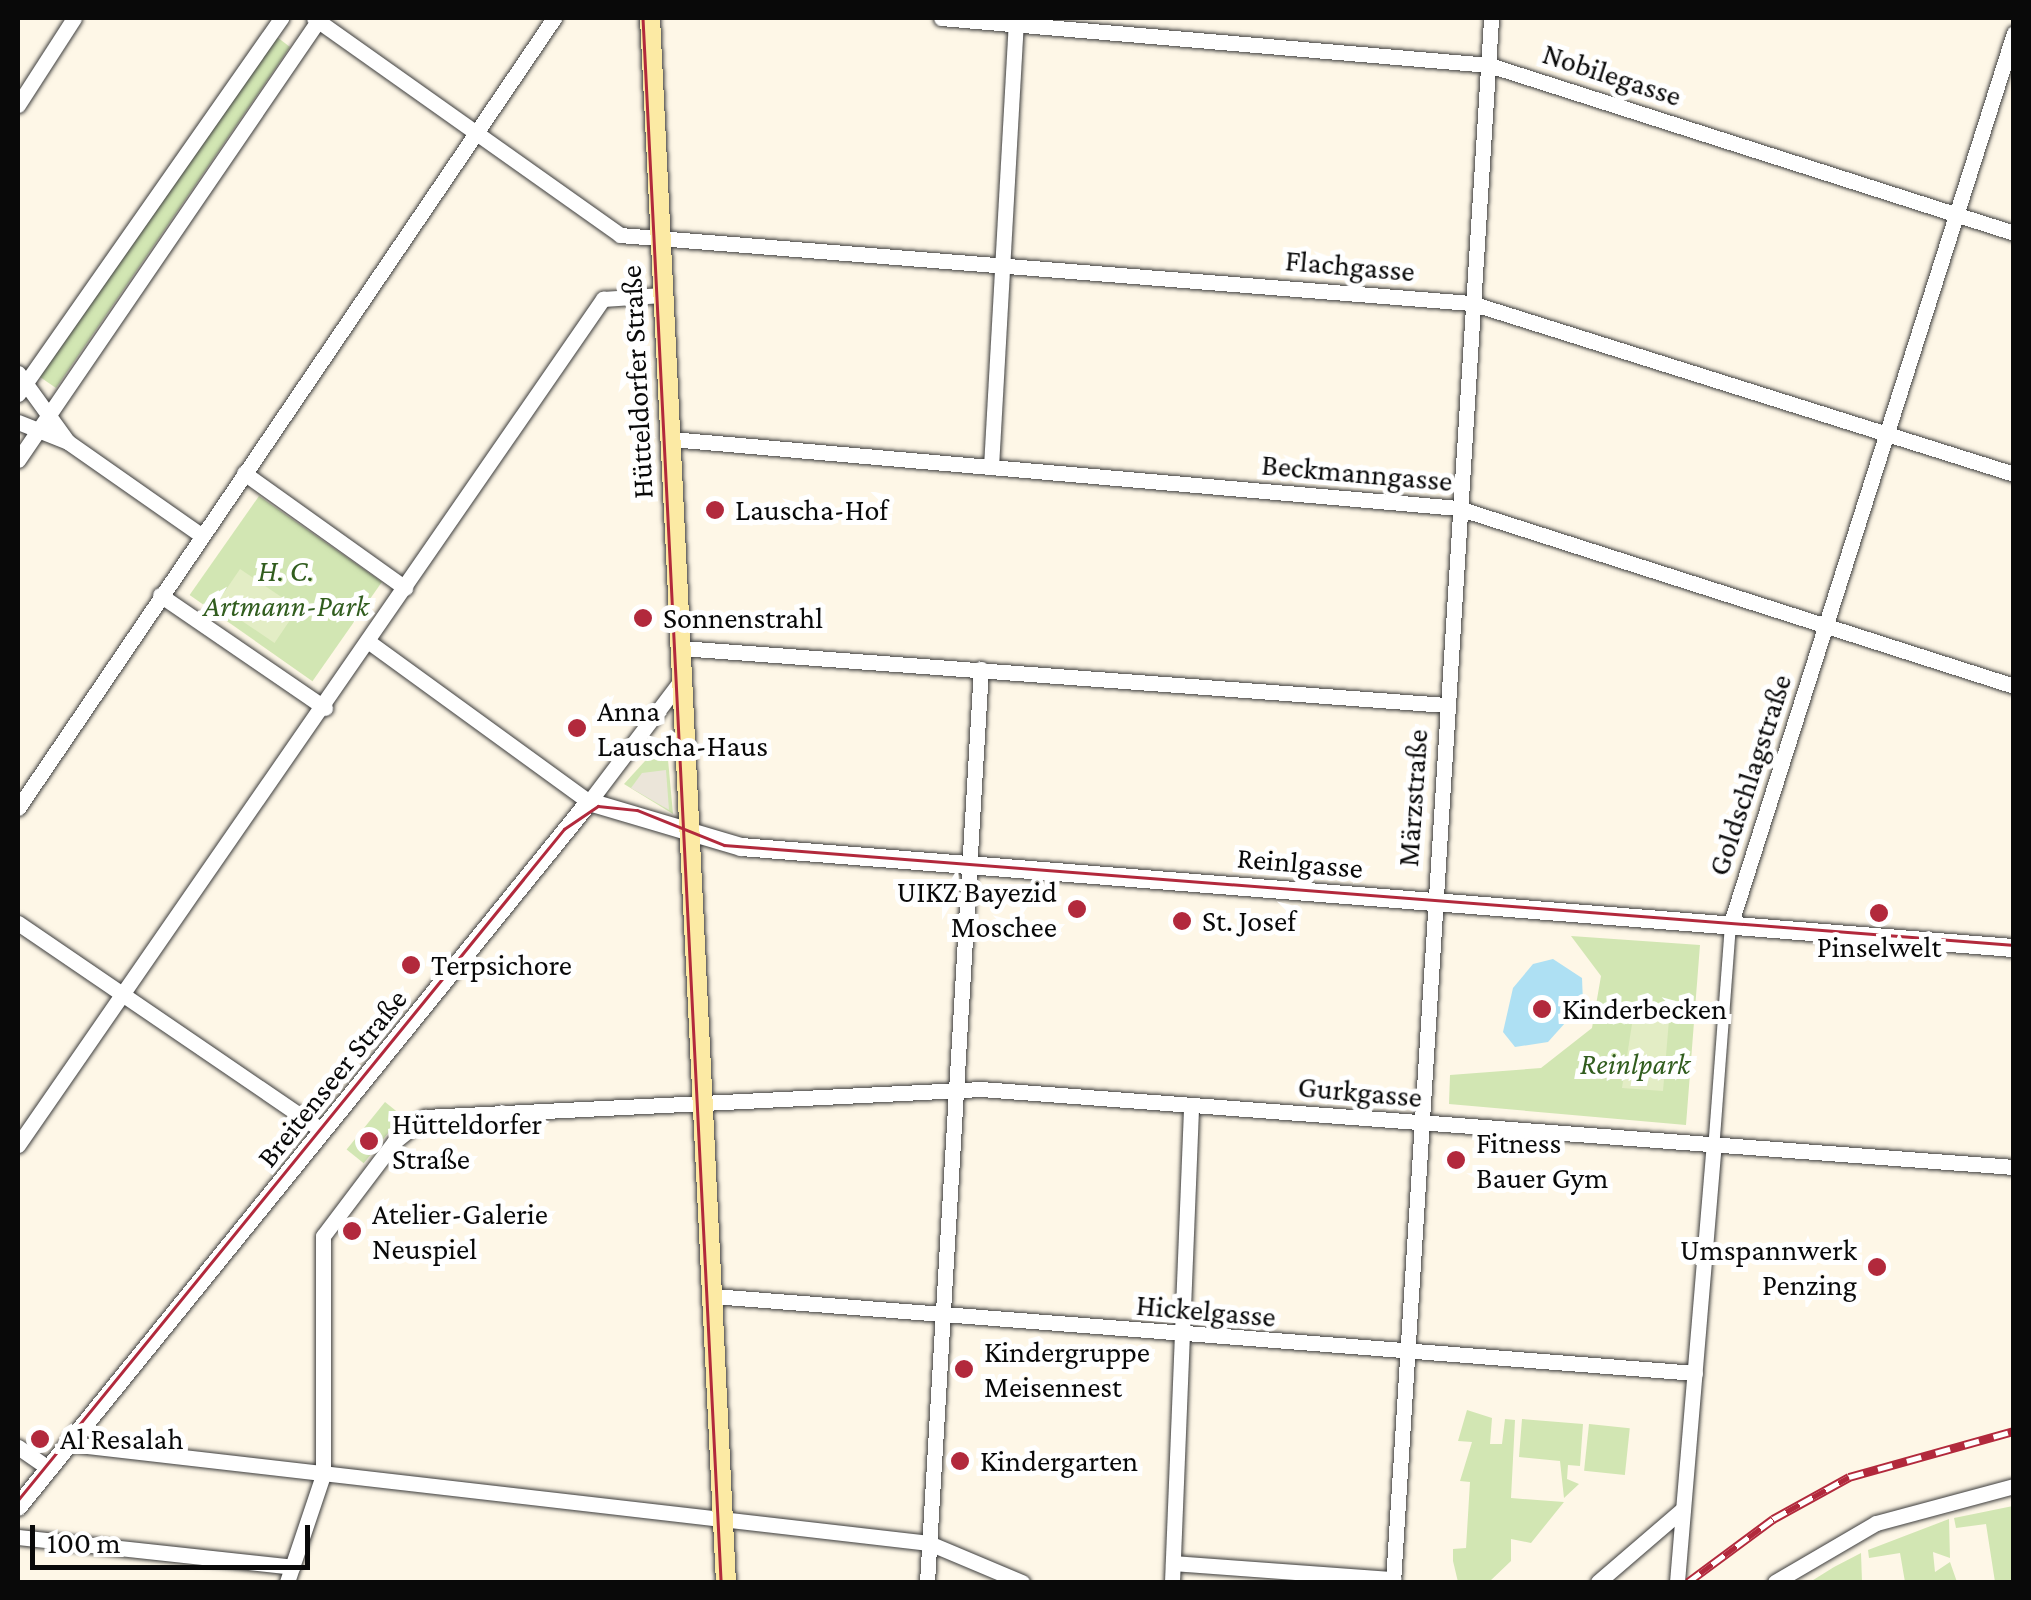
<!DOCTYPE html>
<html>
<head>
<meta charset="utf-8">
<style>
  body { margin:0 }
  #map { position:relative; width:2031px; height:1600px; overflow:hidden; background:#fef7e7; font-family:"Crimson Pro",serif }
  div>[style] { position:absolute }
  .green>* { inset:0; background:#d2e6b3; transform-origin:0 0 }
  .pitch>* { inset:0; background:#e3edc5; transform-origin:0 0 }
  .plaza>* { inset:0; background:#ebe5d9 }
  .water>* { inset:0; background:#aee0f3 }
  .roads { filter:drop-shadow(0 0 2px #3c3c3c) drop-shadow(0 0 2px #3c3c3c) }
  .pedestrian>* { height:11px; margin:-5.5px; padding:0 5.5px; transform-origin:5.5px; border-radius:5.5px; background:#fff }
  .minor>* { height:15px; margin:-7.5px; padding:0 7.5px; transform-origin:7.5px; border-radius:7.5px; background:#fff }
  .tertiary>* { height:18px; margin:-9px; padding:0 9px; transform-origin:9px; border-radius:9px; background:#fff }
  .secondary>* { height:20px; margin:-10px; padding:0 10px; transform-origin:10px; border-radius:10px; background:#fceaa4 }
  .tram>* { height:2.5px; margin:-1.25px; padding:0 1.25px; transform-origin:1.25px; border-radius:1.25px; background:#b2293c }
  .rail>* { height:9px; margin-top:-4.5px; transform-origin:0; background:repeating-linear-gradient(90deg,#fff 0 15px,#b2293c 0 30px); box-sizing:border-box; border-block:2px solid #b2293c }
  .dots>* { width:28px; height:28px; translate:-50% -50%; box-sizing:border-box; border:5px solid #fff; border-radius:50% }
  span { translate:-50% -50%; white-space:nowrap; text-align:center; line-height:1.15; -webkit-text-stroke:10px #fff; paint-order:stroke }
  .street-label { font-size:30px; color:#090909 }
  .poi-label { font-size:30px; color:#090909 }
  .left { translate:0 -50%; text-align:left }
  .right { translate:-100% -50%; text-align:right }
  .park-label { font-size:30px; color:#315d1e; font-style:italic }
  .frame { position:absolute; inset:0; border:20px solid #090909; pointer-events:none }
  .scale { position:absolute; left:30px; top:1525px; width:280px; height:45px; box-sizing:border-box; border:5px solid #090909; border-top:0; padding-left:12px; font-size:30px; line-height:35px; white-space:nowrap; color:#090909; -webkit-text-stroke:8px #fff; paint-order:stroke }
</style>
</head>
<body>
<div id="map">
  <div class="green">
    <div style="clip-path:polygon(277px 37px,290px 47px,56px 388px,40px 377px)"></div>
    <div style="left:259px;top:496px;width:150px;height:121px;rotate:35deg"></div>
    <div style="clip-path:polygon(666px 738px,673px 814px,624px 784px)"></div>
    <div style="clip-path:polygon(1571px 936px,1700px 945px,1686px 1125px,1449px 1104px,1450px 1075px,1541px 1068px,1592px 1028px,1601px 976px)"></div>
    <div style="left:385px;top:1102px;width:22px;height:61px;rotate:39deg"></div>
    <div style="clip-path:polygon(1467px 1410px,1492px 1418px,1490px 1444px,1502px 1444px,1505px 1419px,1515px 1420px,1511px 1498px,1564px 1502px,1531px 1543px,1511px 1539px,1511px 1561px,1489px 1582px,1458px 1582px,1453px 1561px,1453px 1549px,1466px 1548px,1470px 1482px,1460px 1481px,1472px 1442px,1458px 1441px)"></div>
    <div style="clip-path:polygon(1522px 1419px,1583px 1424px,1580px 1466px,1568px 1465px,1567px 1479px,1579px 1484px,1564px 1498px,1560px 1461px,1519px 1457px)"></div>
    <div style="left:1589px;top:1424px;width:41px;height:47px;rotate:6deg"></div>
    <div style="clip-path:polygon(2013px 1506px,2013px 1582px,1995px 1582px,1986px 1524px,1956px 1528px,1954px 1518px)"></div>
    <div style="clip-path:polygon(1949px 1519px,1950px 1558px,1933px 1552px,1935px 1572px,1950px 1562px,1957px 1582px,1905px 1582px,1900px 1553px,1869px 1558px,1868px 1550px)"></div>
    <div style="clip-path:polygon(1861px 1553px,1862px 1582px,1810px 1582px,1834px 1567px)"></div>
  </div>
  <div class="pitch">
    <div style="left:240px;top:569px;width:70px;height:42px;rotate:34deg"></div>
    <div style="clip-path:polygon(1635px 1005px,1670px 1008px,1663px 1091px,1622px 1088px)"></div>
  </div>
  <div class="plaza">
    <div style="clip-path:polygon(666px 770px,669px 810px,631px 788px,642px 773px)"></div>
  </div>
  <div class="water">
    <div style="clip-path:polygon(1553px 959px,1582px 978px,1583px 1003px,1548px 1042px,1515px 1047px,1503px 1032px,1513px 988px,1533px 964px)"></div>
  </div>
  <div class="roads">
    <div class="pedestrian">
      <div style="left:1713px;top:1150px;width:225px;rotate:-85.7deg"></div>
    </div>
    <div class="minor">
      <div style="left:314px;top:18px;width:375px;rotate:35.3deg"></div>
      <div style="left:620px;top:235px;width:854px;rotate:4.57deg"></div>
      <div style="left:1471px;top:303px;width:569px;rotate:17.48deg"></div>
      <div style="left:941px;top:18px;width:550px;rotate:4.9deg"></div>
      <div style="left:1489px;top:65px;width:551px;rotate:17.74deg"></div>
      <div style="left:18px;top:105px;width:103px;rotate:-57.2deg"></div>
      <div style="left:18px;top:373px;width:85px;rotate:54.1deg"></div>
      <div style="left:18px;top:394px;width:459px;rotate:-55deg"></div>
      <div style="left:18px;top:422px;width:54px;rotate:21.8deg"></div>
      <div style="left:68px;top:442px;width:162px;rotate:35deg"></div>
      <div style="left:671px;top:439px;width:790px;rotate:5.01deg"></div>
      <div style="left:1458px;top:508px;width:584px;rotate:17.75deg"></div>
      <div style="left:18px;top:460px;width:535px;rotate:-55.66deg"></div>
      <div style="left:991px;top:467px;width:450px;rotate:-86.8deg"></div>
      <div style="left:244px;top:473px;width:198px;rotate:35.5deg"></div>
      <div style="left:160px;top:595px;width:200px;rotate:34.4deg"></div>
      <div style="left:369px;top:642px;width:272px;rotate:36deg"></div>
      <div style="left:589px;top:802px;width:154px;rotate:-52.9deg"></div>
      <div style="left:681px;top:648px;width:767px;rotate:4.26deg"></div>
      <div style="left:18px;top:808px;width:955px;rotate:-55.84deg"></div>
      <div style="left:18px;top:923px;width:369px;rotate:34.3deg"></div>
      <div style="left:1730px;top:926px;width:937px;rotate:-72.36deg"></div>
      <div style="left:18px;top:1145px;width:1029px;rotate:-55.34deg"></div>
      <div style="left:603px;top:299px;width:59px;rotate:-3.9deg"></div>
      <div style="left:713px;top:1296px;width:985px;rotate:4.48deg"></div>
      <div style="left:70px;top:1444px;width:865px;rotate:6.57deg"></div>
      <div style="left:929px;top:1543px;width:101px;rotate:22.8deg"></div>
      <div style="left:18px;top:1447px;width:37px;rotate:35deg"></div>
      <div style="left:18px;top:1537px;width:276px;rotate:6.2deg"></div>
      <div style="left:1173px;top:1563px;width:221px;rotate:4.2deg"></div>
      <div style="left:287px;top:1582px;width:113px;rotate:-71.4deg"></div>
      <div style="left:323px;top:1475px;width:239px;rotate:-90deg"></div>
      <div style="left:323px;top:1236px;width:118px;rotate:-52.9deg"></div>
      <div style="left:394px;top:1142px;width:40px;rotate:-39deg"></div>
      <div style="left:425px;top:1117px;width:557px;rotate:-2.88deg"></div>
      <div style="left:981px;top:1089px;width:1036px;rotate:4.32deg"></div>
      <div style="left:927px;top:1582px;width:915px;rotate:-86.62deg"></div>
      <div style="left:1172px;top:1582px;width:475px;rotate:-87.7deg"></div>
      <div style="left:1393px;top:1582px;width:1567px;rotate:-86.41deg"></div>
      <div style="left:1598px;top:1582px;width:112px;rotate:-40.7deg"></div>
      <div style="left:1677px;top:1582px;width:433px;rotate:-85.2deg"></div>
      <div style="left:1775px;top:1582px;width:117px;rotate:-30.3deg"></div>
      <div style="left:1876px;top:1523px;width:143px;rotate:-15deg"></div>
    </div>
    <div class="tertiary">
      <div style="left:18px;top:1507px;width:907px;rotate:-50.99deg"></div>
      <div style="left:589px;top:802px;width:159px;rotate:16.5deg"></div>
      <div style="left:741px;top:847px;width:1277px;rotate:4.54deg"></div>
    </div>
    <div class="secondary">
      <div style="left:650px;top:18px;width:1566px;rotate:87.22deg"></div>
    </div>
  </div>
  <div class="tram">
    <div style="left:643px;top:18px;width:1566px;rotate:87.14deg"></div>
    <div style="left:18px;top:1500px;width:865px;rotate:-50.86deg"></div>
    <div style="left:564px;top:829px;width:41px;rotate:-34.1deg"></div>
    <div style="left:598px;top:806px;width:39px;rotate:6deg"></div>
    <div style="left:637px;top:810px;width:94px;rotate:21.9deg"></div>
    <div style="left:724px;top:845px;width:1294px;rotate:4.43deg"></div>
  </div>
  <div class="rail">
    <div style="left:1688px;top:1582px;width:106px;rotate:-36.5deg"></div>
    <div style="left:1773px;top:1519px;width:87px;rotate:-28.9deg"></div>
    <div style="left:1849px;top:1477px;width:171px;rotate:-15.6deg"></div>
  </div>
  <div class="dots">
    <div style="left:715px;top:510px;background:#b2293c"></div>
    <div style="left:643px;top:618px;background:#b2293c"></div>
    <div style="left:577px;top:728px;background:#b2293c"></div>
    <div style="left:1077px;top:909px;background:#b2293c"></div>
    <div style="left:1879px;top:913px;background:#b2293c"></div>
    <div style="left:1182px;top:921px;background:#b2293c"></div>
    <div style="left:411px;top:965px;background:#b2293c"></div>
    <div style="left:1542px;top:1009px;background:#b2293c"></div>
    <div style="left:369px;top:1141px;background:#b2293c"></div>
    <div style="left:1456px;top:1160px;background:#b2293c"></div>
    <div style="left:352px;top:1231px;background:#b2293c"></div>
    <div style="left:1877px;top:1267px;background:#b2293c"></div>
    <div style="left:964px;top:1369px;background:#b2293c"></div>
    <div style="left:40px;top:1439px;background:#b2293c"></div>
    <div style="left:960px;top:1461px;background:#b2293c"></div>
  </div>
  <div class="street-label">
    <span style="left:1612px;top:75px;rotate:18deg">Nobilegasse</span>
    <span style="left:1350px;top:266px;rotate:5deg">Flachgasse</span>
    <span style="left:637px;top:382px;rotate:-93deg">Hütteldorfer Straße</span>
    <span style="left:1357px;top:473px;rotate:5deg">Beckmanngasse</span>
    <span style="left:1750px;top:775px;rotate:-72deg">Goldschlagstraße</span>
    <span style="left:1413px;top:798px;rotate:-86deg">Märzstraße</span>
    <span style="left:1300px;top:863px;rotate:5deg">Reinlgasse</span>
    <span style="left:332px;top:1078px;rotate:-51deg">Breitenseer Straße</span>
    <span style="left:1360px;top:1092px;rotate:5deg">Gurkgasse</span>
    <span style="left:1206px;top:1311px;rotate:5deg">Hickelgasse</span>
  </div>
  <div class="poi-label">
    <span class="left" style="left:735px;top:510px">Lauscha-Hof</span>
    <span class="left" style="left:663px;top:618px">Sonnenstrahl</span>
    <span class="left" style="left:597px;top:728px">Anna<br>Lauscha-Haus</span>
    <span class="right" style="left:1057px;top:909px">UIKZ Bayezid<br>Moschee</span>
    <span class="left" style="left:1202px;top:921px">St. Josef</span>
    <span style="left:1879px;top:947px">Pinselwelt</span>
    <span class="left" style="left:431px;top:965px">Terpsichore</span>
    <span class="left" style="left:1562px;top:1009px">Kinderbecken</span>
    <span class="left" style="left:392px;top:1141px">Hütteldorfer<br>Straße</span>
    <span class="left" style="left:1476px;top:1160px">Fitness<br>Bauer Gym</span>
    <span class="left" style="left:372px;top:1231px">Atelier-Galerie<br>Neuspiel</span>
    <span class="right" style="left:1857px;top:1267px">Umspannwerk<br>Penzing</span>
    <span class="left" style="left:984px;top:1369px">Kindergruppe<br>Meisennest</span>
    <span class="left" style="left:60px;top:1439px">Al Resalah</span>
    <span class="left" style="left:980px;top:1461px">Kindergarten</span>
  </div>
  <div class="park-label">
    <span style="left:286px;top:588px">H. C.<br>Artmann-Park</span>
    <span style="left:1635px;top:1064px">Reinlpark</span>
  </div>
  <div class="frame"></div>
  <div class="scale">100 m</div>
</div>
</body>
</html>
